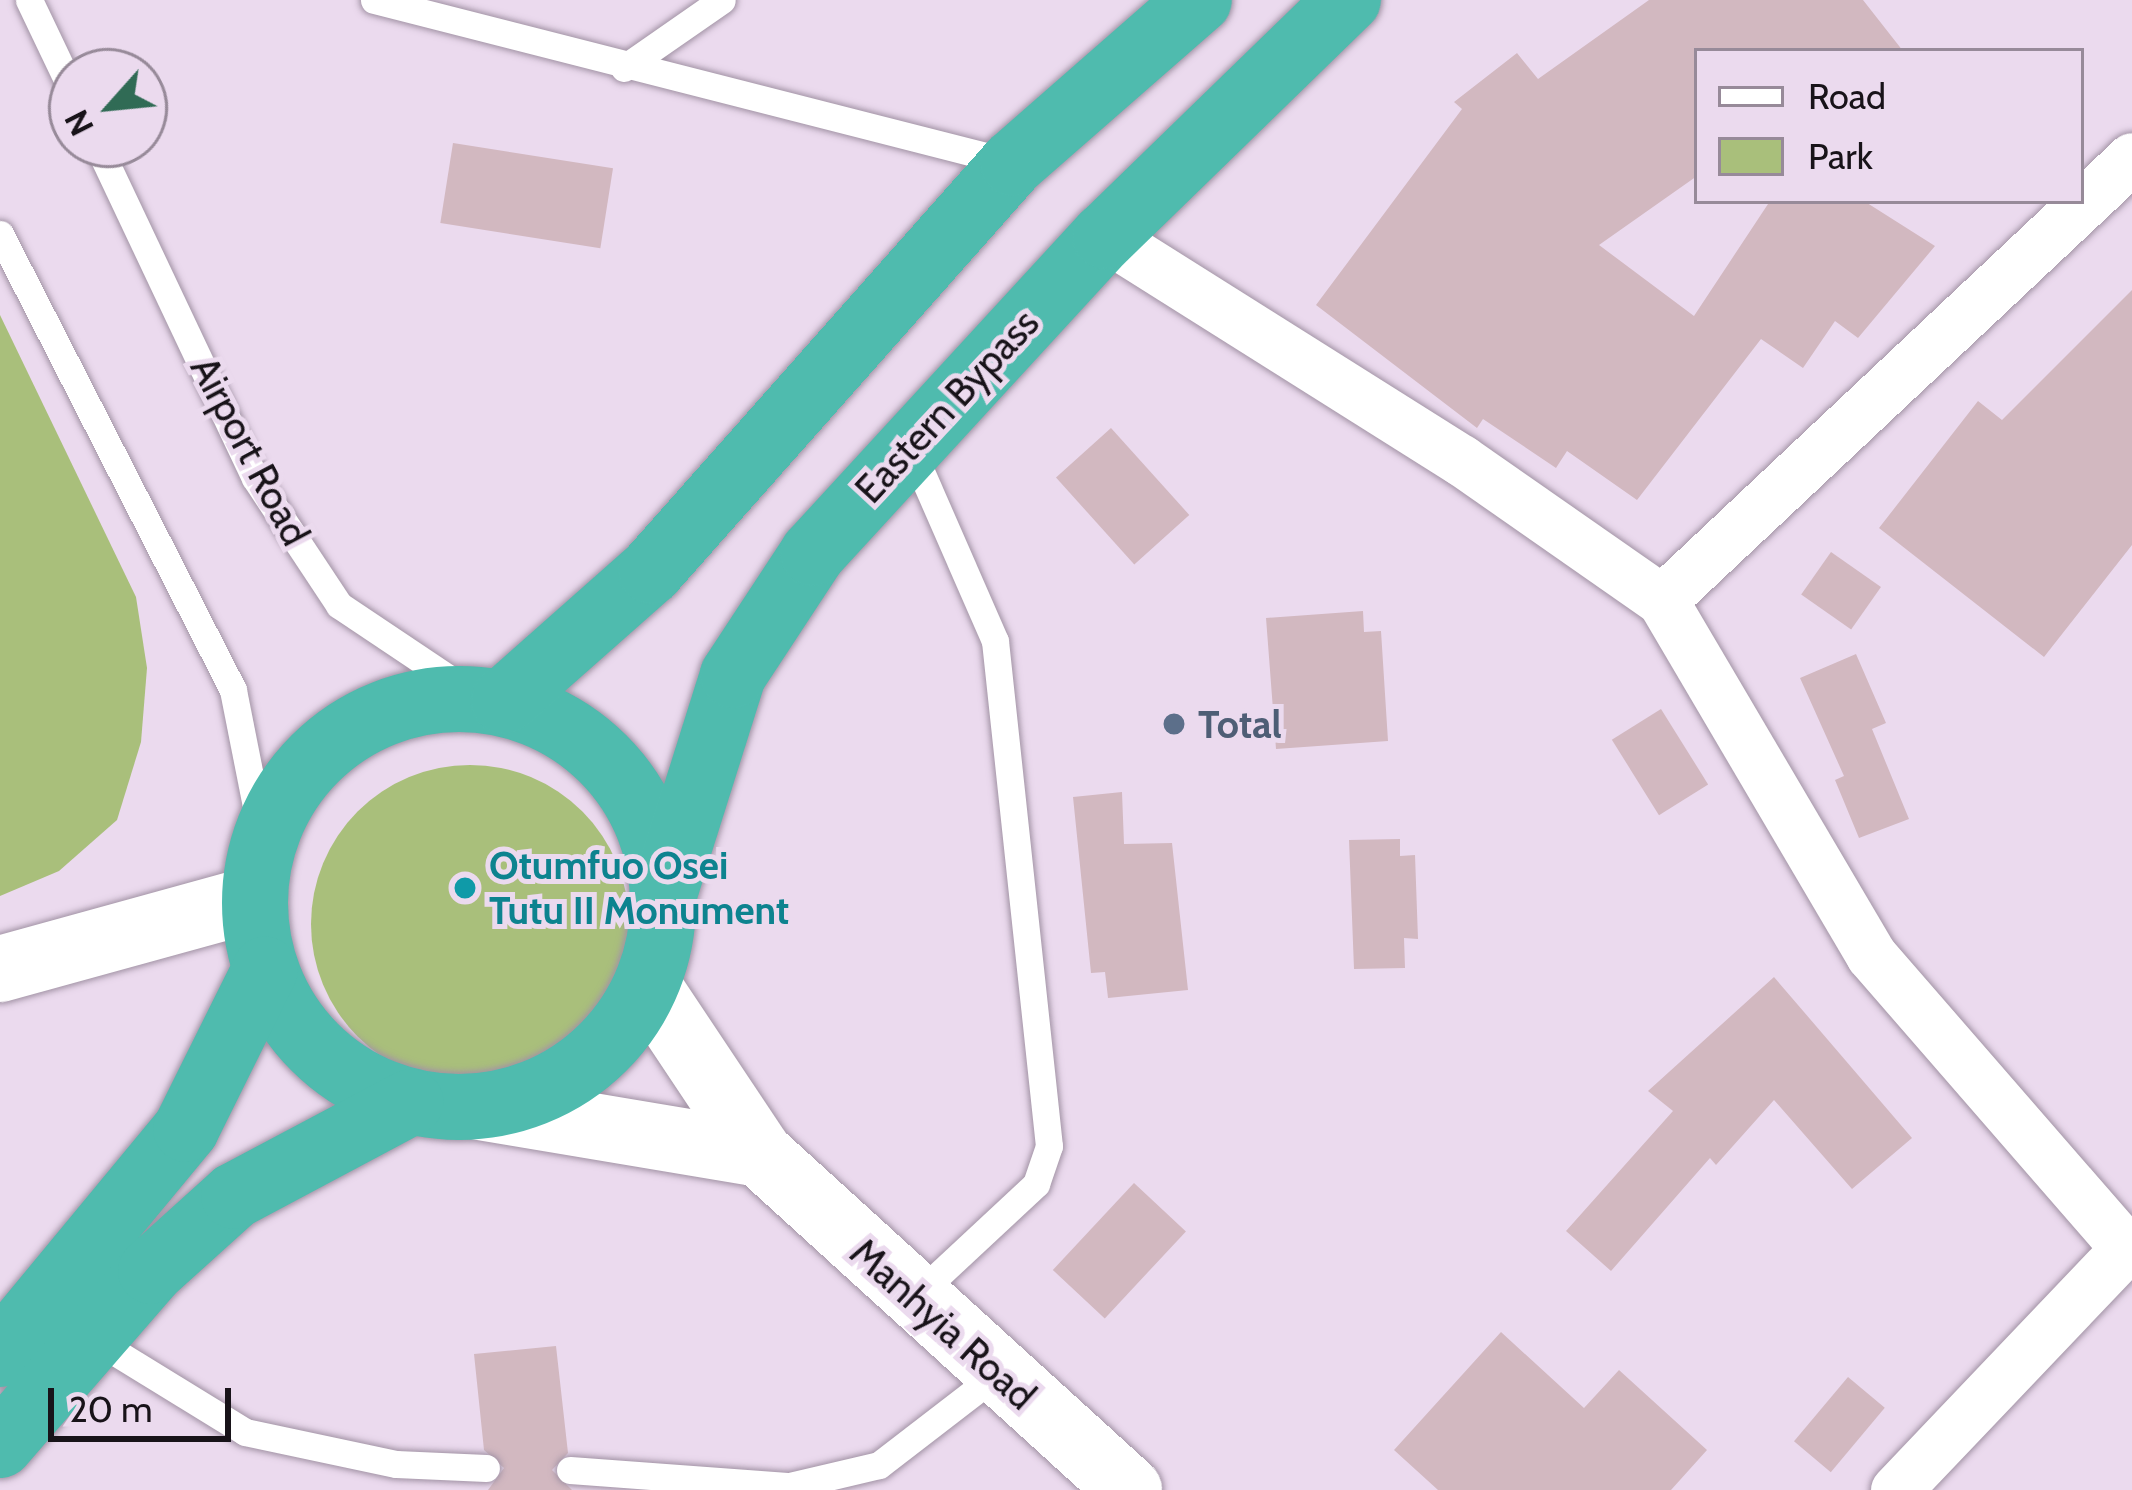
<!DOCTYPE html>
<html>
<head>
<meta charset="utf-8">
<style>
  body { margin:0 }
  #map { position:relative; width:2132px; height:1490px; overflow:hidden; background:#ebdaee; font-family:Cabin,sans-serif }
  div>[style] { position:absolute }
  .green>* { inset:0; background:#a9bf7b }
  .round { border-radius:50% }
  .building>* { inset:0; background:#d2b8c0; transform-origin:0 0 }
  .roads { filter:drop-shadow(0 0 3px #a293a5) drop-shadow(0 0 3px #a293a5) }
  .lane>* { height:27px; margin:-13.5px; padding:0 13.5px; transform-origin:13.5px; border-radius:13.5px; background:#fff }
  .street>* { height:51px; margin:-25.5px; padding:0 25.5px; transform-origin:25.5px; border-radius:25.5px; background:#fff }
  .secondary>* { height:66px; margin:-33px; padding:0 33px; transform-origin:33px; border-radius:33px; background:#fff }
  .highway>* { height:66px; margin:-33px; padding:0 33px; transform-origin:33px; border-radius:33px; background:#4fbbae }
  .highway>.ring { margin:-33px; padding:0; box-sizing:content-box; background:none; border:66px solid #4fbbae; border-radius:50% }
  .dots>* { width:33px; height:33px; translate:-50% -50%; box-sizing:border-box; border:6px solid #ebdaee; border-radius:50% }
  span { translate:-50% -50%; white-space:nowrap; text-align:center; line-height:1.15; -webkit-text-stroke:10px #ebdaee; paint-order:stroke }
  .street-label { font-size:39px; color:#181319 }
  .service-label { font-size:39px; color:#4e5e75; font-weight:700 }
  .left { translate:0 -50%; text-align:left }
  .culture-label { font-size:39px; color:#0d838f; font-weight:700 }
  .legend { position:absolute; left:1694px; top:48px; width:390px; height:156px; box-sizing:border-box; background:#ebdaee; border:3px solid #978a99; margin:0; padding:15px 21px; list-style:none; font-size:36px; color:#181319 }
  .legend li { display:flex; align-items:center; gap:24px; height:60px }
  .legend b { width:60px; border:3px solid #978a99 }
  .north { position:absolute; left:48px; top:48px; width:120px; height:120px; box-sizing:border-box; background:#ebdaee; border:3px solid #978a99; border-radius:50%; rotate:243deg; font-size:33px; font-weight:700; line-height:48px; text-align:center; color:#181319 }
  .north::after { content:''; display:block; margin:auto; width:42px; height:54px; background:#306b55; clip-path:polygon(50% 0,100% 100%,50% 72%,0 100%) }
  .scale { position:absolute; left:48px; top:1388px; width:183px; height:54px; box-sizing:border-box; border:6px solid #181319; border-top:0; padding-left:15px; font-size:36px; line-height:42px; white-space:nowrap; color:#181319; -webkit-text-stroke:9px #ebdaee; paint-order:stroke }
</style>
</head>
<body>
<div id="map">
  <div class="green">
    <div style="clip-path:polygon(0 315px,136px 597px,147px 668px,141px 742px,117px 820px,59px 871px,0 896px)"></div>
    <div class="round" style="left:311px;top:765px;width:318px;height:318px"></div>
  </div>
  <div class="building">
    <div style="clip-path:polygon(1649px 0,1863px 0,1903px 51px,1697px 51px,1697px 176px,1599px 245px,1694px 316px,1770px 201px,1864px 201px,1935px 246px,1858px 338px,1835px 321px,1803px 368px,1761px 339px,1637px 500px,1567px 451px,1556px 468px,1483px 419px,1477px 428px,1316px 305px,1462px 109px,1454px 102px,1517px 53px,1538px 79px)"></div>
    <div style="left:453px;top:143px;width:162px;height:81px;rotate:9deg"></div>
    <div style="clip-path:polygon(2132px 290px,2132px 545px,2044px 657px,1879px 528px,1978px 401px,2002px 420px)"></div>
    <div style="left:1111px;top:428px;width:117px;height:74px;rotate:48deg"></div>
    <div style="left:1831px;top:552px;width:61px;height:52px;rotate:35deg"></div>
    <div style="clip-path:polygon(1363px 611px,1364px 632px,1381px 631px,1388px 741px,1276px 749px,1266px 618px)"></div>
    <div style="clip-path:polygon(1856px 654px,1886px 723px,1872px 729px,1909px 819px,1859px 838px,1835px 780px,1844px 776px,1800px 678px)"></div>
    <div style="left:1661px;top:709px;width:89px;height:58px;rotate:58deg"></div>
    <div style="clip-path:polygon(1122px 792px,1124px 844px,1172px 843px,1188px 990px,1108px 998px,1105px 972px,1091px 973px,1073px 797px)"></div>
    <div style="clip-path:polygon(1400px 839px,1400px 856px,1415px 855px,1418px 939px,1404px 938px,1405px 968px,1354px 969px,1349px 840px)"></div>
    <div style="clip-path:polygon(1774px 977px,1912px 1138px,1852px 1189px,1774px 1100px,1716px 1165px,1710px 1158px,1611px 1271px,1566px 1231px,1673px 1111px,1648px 1091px)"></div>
    <div style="left:1134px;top:1183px;width:71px;height:119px;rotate:43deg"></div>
    <div style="clip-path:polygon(1501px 1332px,1584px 1408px,1619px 1370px,1707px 1450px,1671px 1490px,1438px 1490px,1394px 1450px)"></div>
    <div style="clip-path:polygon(556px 1346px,568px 1453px,552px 1470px,572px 1490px,488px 1490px,504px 1468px,484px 1450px,474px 1354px)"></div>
    <div style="left:1848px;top:1377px;width:48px;height:84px;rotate:40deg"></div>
  </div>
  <div class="roads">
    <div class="lane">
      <div style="left:29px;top:0;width:100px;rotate:64.5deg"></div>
      <div style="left:374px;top:0;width:655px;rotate:14.31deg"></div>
      <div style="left:624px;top:68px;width:119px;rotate:-34.8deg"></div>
      <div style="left:97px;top:144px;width:369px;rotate:64.7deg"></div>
      <div style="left:255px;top:478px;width:152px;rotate:56.5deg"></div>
      <div style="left:339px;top:605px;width:164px;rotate:33.8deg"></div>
      <div style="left:0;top:234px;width:512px;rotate:62.93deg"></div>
      <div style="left:233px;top:690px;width:154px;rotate:78.8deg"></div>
      <div style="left:912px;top:451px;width:207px;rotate:66.4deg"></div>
      <div style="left:995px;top:641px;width:508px;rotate:83.9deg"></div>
      <div style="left:1049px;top:1146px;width:40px;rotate:108.9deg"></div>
      <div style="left:1036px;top:1184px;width:166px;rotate:137deg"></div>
      <div style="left:94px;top:1339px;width:177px;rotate:31.6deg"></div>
      <div style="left:245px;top:1432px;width:154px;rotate:12deg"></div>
      <div style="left:396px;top:1464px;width:90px;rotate:2.5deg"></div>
      <div style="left:570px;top:1470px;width:221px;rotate:4.2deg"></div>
      <div style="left:790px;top:1486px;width:91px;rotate:-13.3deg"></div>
      <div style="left:879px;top:1465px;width:148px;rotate:-37.6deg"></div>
    </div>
    <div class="street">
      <div style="left:1105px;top:236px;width:421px;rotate:32.2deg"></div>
      <div style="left:1461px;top:460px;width:245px;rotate:34.9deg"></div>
      <div style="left:1662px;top:600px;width:412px;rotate:59.5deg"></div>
      <div style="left:1871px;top:955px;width:387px;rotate:49deg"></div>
      <div style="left:1662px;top:600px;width:645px;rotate:-43.24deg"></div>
      <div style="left:1896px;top:1490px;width:342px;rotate:-46.4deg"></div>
    </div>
    <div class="secondary">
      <div style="left:0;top:969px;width:263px;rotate:-15.4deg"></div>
      <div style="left:648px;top:986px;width:202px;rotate:56.3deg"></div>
      <div style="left:760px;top:1154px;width:499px;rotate:42.3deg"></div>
      <div style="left:479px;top:1107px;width:285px;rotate:9.5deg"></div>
    </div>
    <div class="highway">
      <div class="ring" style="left:255px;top:699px;width:342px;height:342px"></div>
      <div style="left:504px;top:701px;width:196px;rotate:-41.5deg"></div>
      <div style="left:651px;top:571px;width:545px;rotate:-48.42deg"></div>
      <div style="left:1013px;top:163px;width:247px;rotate:-41.2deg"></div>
      <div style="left:665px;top:891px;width:226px;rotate:-72.5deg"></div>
      <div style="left:733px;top:675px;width:146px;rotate:-56.7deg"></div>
      <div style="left:813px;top:553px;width:431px;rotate:-47.4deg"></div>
      <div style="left:1105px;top:236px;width:339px;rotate:-44.2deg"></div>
      <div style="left:0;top:1354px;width:292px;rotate:-50.4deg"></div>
      <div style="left:186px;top:1129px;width:178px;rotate:-63.6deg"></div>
      <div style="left:0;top:1445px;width:230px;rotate:-49deg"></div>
      <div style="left:151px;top:1271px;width:112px;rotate:-42.1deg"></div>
      <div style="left:234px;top:1196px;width:200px;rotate:-28deg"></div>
    </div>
  </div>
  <div class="dots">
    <div style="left:1174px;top:724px;background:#5c6f8a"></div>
    <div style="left:465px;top:888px;background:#0f9aa8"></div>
  </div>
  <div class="street-label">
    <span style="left:947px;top:406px;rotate:-47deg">Eastern Bypass</span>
    <span style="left:250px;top:451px;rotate:62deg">Airport Road</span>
    <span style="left:943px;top:1324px;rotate:42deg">Manhyia Road</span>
  </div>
  <div class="service-label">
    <span class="left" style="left:1198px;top:724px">Total</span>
  </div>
  <div class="culture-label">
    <span class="left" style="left:489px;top:888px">Otumfuo Osei<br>Tutu II Monument</span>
  </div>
  <ul class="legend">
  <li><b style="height:15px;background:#fff"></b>Road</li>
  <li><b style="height:33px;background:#a9bf7b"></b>Park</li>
  </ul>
  <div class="north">N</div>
  <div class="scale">20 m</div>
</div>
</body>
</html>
